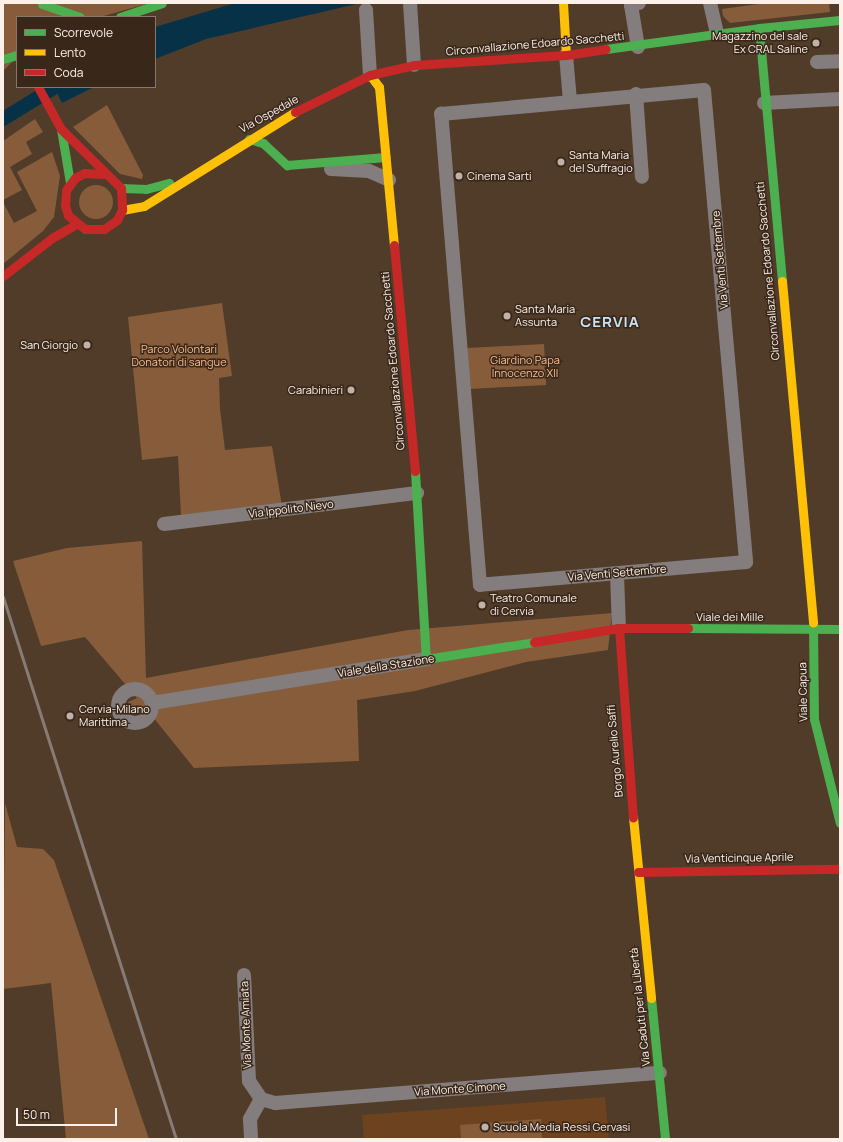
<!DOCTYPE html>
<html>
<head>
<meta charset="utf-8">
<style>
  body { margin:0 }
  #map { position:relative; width:843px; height:1142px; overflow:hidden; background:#513c2a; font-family:Manrope,sans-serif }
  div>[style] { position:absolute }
  .built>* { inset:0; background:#6d421e }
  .green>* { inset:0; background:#865c3b; transform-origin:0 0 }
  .round { border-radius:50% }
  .water>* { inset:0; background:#073147 }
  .canal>* { height:14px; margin:-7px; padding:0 7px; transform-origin:7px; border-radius:7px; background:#073147 }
  .street>* { height:14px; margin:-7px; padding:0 7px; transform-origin:7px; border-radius:7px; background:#847d7d }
  .street>.ring { margin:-7px; padding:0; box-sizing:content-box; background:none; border:14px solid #847d7d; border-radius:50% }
  .fast>* { height:9px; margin:-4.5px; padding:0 4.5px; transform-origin:4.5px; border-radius:4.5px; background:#4caf50 }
  .slow>* { height:9px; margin:-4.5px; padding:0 4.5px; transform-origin:4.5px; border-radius:4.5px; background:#ffc107 }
  .jam>* { height:9px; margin:-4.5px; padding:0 4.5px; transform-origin:4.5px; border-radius:4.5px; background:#c62828 }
  .rail>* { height:3px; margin:-1.5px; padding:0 1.5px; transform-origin:1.5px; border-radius:1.5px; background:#867c76 }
  .dots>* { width:11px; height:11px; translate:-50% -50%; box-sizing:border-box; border:2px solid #392719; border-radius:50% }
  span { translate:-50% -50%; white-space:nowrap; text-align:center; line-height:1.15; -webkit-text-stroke:3px #392719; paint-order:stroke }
  .poi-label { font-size:11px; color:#fbf1ea }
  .right { translate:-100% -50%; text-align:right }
  .left { translate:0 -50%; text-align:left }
  .street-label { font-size:11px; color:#fbf1ea }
  .park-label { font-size:11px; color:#f9be90 }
  .district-label { font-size:15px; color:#c8e3f7; font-weight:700; letter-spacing:1px }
  .frame { position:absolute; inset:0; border:4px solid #fbf1ea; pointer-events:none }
  .legend { position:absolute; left:16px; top:16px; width:140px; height:72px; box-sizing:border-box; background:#392719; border:1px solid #87786d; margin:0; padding:5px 7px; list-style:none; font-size:12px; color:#fbf1ea }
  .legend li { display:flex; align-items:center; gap:8px; height:20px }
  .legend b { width:20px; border:1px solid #87786d }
  .scale { position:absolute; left:16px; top:1108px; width:101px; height:18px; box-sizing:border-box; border:2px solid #fbf1ea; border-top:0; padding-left:5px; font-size:12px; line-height:14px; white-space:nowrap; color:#fbf1ea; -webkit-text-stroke:3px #392719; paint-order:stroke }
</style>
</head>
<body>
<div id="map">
  <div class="built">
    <div style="clip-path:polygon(605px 1097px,609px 1139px,364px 1139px,362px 1115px)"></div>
  </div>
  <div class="green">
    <div style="clip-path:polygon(3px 3px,150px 3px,100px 17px,17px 17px,17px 57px,3px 71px)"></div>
    <div style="clip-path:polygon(766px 3px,829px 3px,830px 12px,730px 23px,723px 16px,722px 9px)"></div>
    <div style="clip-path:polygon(107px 105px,143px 175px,142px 179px,120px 174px,73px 127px)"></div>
    <div style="clip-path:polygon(35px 119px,43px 132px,26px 142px,32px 154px,10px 167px,22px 190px,3px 200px,3px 141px)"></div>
    <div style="clip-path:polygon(52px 152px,60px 176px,54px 217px,43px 231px,3px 264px,3px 202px,14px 223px,37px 211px,17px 172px)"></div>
    <div class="round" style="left:79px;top:185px;width:34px;height:34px"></div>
    <div style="clip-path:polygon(222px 303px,232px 376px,219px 378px,220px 409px,225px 450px,272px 446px,282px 506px,181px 517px,178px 456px,142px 460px,128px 317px)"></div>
    <div style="left:544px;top:344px;width:41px;height:77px;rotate:87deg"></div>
    <div style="clip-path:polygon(142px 541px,146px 678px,408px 630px,612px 613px,608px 650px,526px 662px,415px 691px,357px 700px,359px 761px,194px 768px,144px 706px,140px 714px,130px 713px,128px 702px,137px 698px,85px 637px,41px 646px,13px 561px,67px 548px)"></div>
    <div style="clip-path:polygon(5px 803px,17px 847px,43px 849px,54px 860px,149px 1139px,66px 1139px,51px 983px,3px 989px)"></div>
    <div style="clip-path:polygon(541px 1119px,542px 1139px,461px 1139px,460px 1125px)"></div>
  </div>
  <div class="water">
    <div style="clip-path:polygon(235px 3px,361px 3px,206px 39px,155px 59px,155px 27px)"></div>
    <div style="clip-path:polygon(54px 87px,94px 87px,62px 103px)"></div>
  </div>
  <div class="canal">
    <div style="left:3px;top:119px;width:61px;rotate:-31.6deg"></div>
  </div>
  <div class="street">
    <div style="left:410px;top:3px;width:62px;rotate:86.3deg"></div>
    <div style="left:710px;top:3px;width:31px;rotate:77deg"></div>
    <div style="left:366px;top:10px;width:65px;rotate:86.5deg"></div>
    <div style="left:638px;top:47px;width:43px;rotate:-99.5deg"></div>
    <div style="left:631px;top:5px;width:8px;rotate:-14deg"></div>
    <div style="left:566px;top:55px;width:46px;rotate:85deg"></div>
    <div style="left:817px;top:62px;width:23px;rotate:-2deg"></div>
    <div style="left:704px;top:90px;width:474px;rotate:84.9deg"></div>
    <div style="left:746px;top:562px;width:267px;rotate:175.1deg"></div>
    <div style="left:480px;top:585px;width:473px;rotate:-94.7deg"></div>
    <div style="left:441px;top:114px;width:264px;rotate:-5.2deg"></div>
    <div style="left:636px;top:94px;width:83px;rotate:85.9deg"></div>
    <div style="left:764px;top:103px;width:76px;rotate:-3deg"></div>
    <div style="left:331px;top:169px;width:38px;rotate:3deg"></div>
    <div style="left:369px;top:171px;width:22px;rotate:24deg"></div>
    <div style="left:164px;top:524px;width:255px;rotate:-7deg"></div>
    <div style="left:617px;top:574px;width:54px;rotate:87.9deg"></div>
    <div class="ring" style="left:118px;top:689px;width:20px;height:20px"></div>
    <div style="left:152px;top:703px;width:278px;rotate:-9.1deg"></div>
    <div style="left:244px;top:975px;width:106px;rotate:87.3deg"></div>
    <div style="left:249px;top:1081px;width:22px;rotate:56deg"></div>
    <div style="left:261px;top:1099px;width:23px;rotate:119deg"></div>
    <div style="left:250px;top:1119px;width:20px;rotate:87deg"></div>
    <div style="left:261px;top:1099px;width:15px;rotate:16deg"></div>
    <div style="left:275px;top:1103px;width:386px;rotate:-4.5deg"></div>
  </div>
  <div class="fast">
    <div style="left:42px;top:4px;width:40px;rotate:18.9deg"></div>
    <div style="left:120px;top:17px;width:44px;rotate:-18.4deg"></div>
    <div style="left:759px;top:28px;width:254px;rotate:84.8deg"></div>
    <div style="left:606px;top:49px;width:154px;rotate:-7.8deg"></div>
    <div style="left:759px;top:28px;width:81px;rotate:-5.6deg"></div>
    <div style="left:3px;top:59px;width:15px;rotate:-16deg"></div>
    <div style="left:61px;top:129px;width:55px;rotate:80.5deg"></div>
    <div style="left:249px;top:139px;width:15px;rotate:16deg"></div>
    <div style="left:263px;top:143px;width:33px;rotate:43deg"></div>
    <div style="left:287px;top:165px;width:99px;rotate:-4.6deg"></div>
    <div style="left:121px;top:188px;width:25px;rotate:2deg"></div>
    <div style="left:146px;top:189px;width:24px;rotate:-15deg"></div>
    <div style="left:415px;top:471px;width:188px;rotate:86.7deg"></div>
    <div style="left:426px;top:659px;width:109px;rotate:-8.9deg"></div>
    <div style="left:813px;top:623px;width:96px;rotate:89.4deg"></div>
    <div style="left:814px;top:719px;width:107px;rotate:76deg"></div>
    <div style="left:688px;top:628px;width:152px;rotate:0.4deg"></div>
    <div style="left:651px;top:998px;width:142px;rotate:84.3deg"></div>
  </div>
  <div class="slow">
    <div style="left:563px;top:3px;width:52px;rotate:86.7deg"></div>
    <div style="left:370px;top:75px;width:15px;rotate:53deg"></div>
    <div style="left:379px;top:87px;width:159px;rotate:84.6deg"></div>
    <div style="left:122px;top:210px;width:22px;rotate:-10deg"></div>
    <div style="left:144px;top:206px;width:178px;rotate:-31.9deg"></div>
    <div style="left:782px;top:281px;width:343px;rotate:84.8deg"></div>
    <div style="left:633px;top:817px;width:182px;rotate:84.3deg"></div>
  </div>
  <div class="jam">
    <div style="left:38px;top:87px;width:48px;rotate:61.3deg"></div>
    <div style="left:61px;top:129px;width:84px;rotate:44.5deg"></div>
    <div style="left:121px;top:188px;width:22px;rotate:87deg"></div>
    <div style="left:122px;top:210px;width:11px;rotate:117deg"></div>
    <div style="left:117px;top:220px;width:16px;rotate:145deg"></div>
    <div style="left:104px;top:229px;width:19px;rotate:180deg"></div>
    <div style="left:85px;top:229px;width:22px;rotate:-141deg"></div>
    <div style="left:68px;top:215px;width:9px;rotate:-108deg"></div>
    <div style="left:65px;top:206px;width:16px;rotate:-86deg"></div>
    <div style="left:66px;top:190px;width:15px;rotate:-53deg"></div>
    <div style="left:75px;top:178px;width:10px;rotate:-29deg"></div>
    <div style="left:84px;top:173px;width:22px;rotate:3deg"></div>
    <div style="left:295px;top:112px;width:84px;rotate:-26.3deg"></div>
    <div style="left:370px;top:75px;width:45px;rotate:-12.8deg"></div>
    <div style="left:414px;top:65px;width:152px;rotate:-3.8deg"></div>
    <div style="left:566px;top:55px;width:40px;rotate:-8.5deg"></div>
    <div style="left:394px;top:245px;width:227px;rotate:84.7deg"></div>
    <div style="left:3px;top:276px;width:62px;rotate:-37.8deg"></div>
    <div style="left:52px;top:238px;width:28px;rotate:-30deg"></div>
    <div style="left:619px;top:628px;width:190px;rotate:85.8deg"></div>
    <div style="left:534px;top:642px;width:86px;rotate:-9.4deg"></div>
    <div style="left:619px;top:628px;width:69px"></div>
    <div style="left:638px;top:872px;width:202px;rotate:-0.9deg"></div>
  </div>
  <div class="rail">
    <div style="left:3px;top:597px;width:569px;rotate:72.3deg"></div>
  </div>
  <div class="dots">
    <div style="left:816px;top:43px;background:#c0b2a7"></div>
    <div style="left:561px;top:162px;background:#c0b2a7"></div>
    <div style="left:459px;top:176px;background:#c0b2a7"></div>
    <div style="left:507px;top:316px;background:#c0b2a7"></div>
    <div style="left:87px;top:345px;background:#c0b2a7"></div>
    <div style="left:351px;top:390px;background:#c0b2a7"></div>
    <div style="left:482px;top:605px;background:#c0b2a7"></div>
    <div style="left:70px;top:716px;background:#c0b2a7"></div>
    <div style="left:485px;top:1127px;background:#c0b2a7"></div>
  </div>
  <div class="poi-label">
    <span class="right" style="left:808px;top:43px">Magazzino del sale<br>Ex CRAL Saline</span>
    <span class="left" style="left:569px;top:162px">Santa Maria<br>del Suffragio</span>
    <span class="left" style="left:467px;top:176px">Cinema Sarti</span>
    <span class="left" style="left:515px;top:316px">Santa Maria<br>Assunta</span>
    <span class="right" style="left:78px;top:345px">San Giorgio</span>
    <span class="right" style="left:343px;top:390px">Carabinieri</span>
    <span class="left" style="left:490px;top:605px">Teatro Comunale<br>di Cervia</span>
    <span class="left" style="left:79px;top:716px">Cervia-Milano<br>Marittima</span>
    <span class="left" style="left:493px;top:1127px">Scuola Media Ressi Gervasi</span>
  </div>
  <div class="street-label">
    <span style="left:535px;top:44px;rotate:-5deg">Circonvallazione Edoardo Sacchetti</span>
    <span style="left:269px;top:114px;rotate:-29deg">Via Ospedale</span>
    <span style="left:720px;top:260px;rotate:-95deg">Via Venti Settembre</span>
    <span style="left:768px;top:271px;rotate:-95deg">Circonvallazione Edoardo Sacchetti</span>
    <span style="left:393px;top:361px;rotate:-95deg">Circonvallazione Edoardo Sacchetti</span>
    <span style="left:291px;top:509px;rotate:-7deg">Via Ippolito Nievo</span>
    <span style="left:617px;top:573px;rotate:-5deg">Via Venti Settembre</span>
    <span style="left:730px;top:617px">Viale dei Mille</span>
    <span style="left:386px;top:666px;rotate:-9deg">Viale della Stazione</span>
    <span style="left:803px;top:692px;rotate:-91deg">Viale Capua</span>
    <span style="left:615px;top:751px;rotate:-95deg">Borgo Aurelio Saffi</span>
    <span style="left:739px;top:858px;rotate:-1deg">Via Venticinque Aprile</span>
    <span style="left:640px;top:1007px;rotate:-96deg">Via Caduti per la Libertà</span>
    <span style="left:246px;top:1025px;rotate:-92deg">Via Monte Amiata</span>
    <span style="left:460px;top:1089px;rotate:-4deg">Via Monte Cimone</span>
  </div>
  <div class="park-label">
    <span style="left:179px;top:356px">Parco Volontari<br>Donatori di sangue</span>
    <span style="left:525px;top:367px">Giardino Papa<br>Innocenzo XII</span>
  </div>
  <div class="district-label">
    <span style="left:610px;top:322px">CERVIA</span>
  </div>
  <div class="frame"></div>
  <ul class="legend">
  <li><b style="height:5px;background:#4caf50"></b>Scorrevole</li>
  <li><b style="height:5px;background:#ffc107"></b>Lento</li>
  <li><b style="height:5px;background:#c62828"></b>Coda</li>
  </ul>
  <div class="scale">50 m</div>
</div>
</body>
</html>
